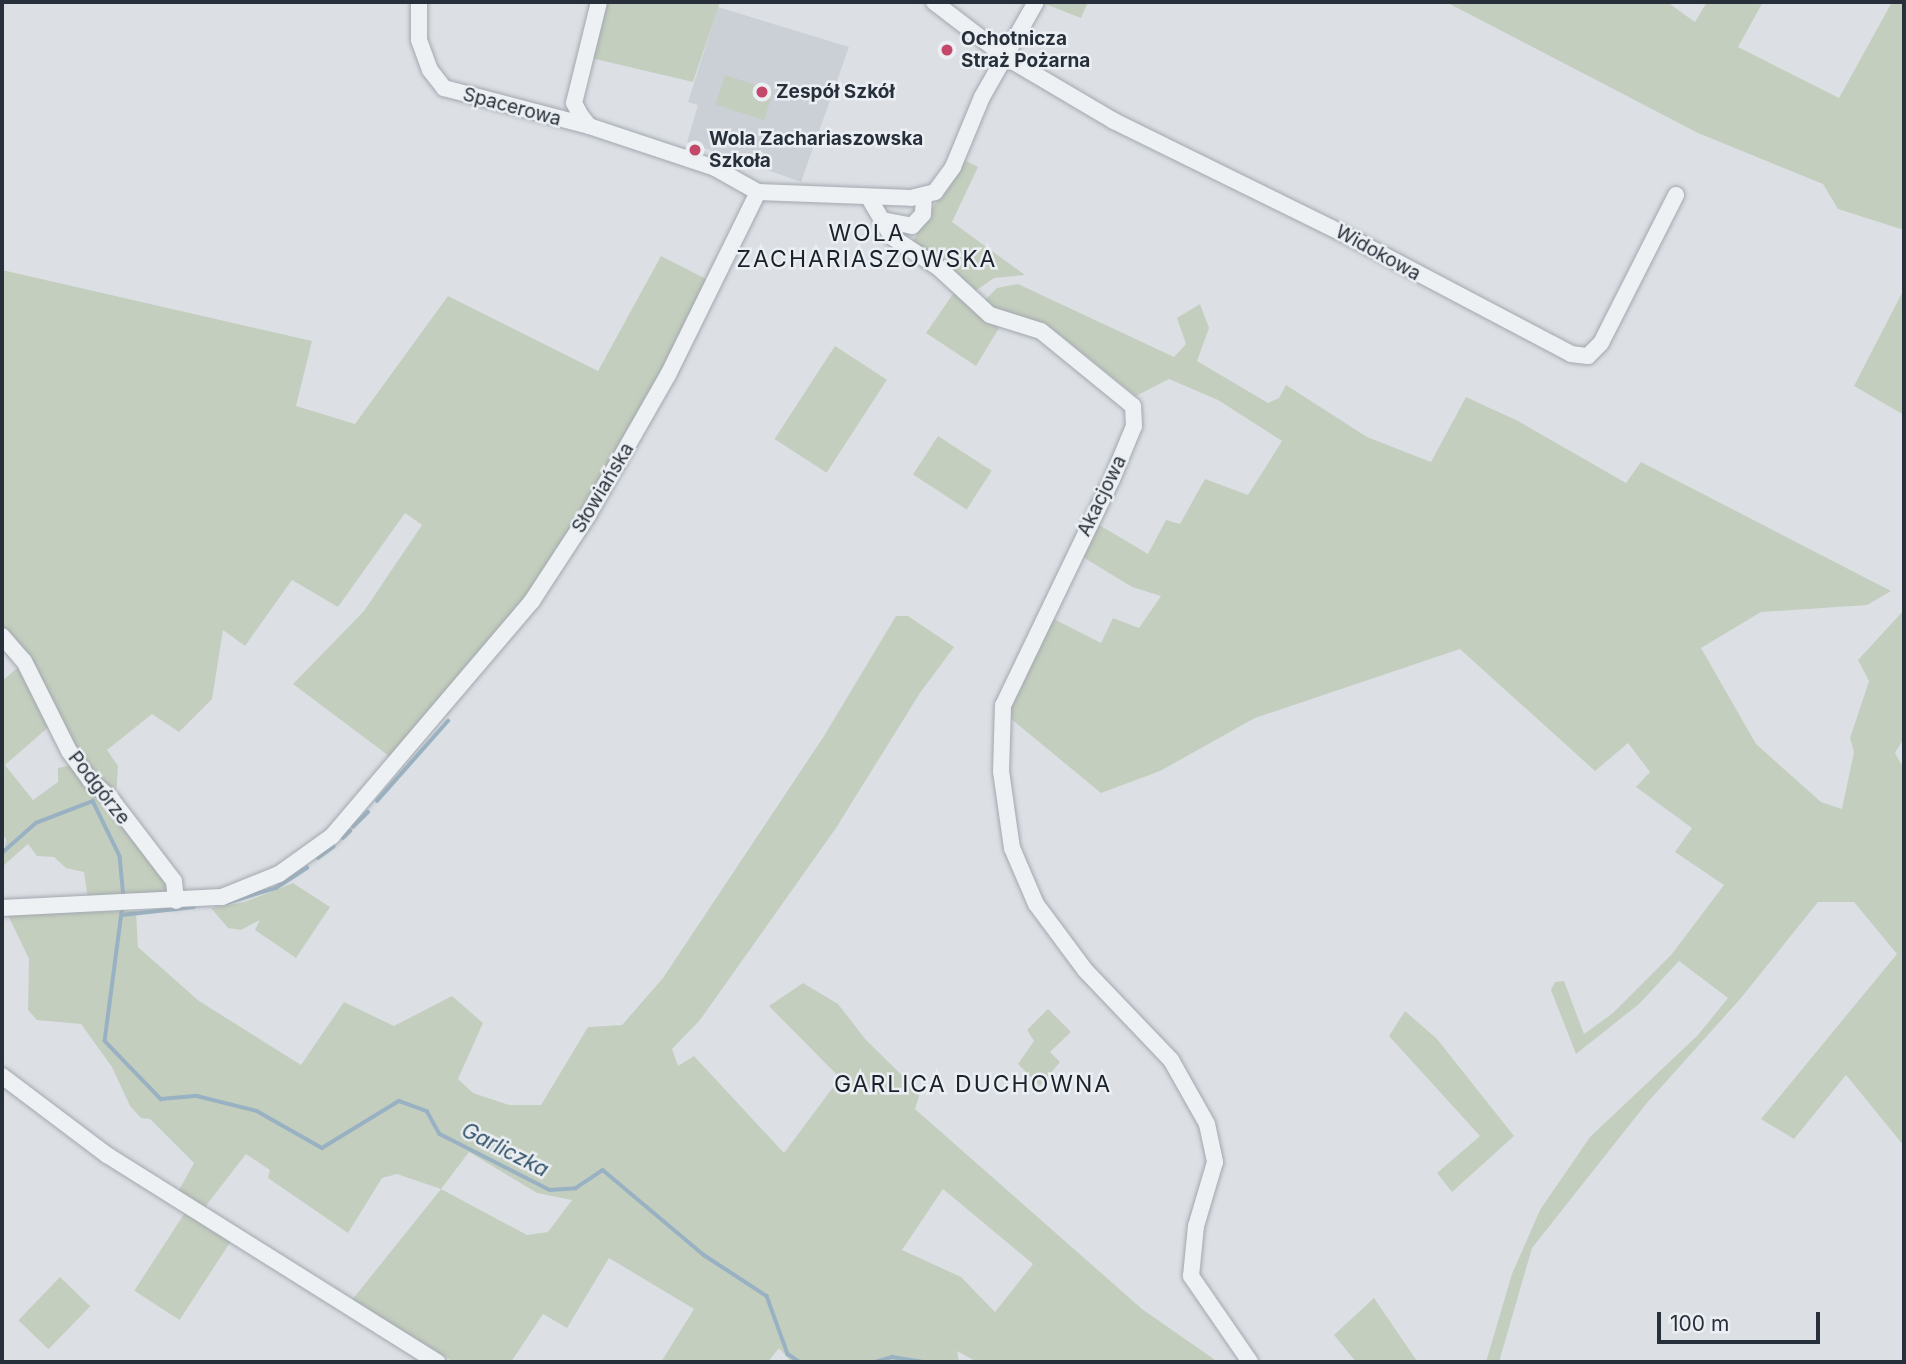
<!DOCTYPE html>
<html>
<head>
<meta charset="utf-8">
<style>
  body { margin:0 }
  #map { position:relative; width:1906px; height:1364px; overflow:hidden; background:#dce0e5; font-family:Inter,sans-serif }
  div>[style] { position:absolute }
  .built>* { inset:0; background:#cad0d6 }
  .green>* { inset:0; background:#c4cebe; transform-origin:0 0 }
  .stream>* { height:3.5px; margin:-1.75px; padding:0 1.75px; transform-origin:1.75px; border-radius:1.75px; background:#99b2c3 }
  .roads { filter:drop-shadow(0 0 2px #a2a8ae) drop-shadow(0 0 2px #a2a8ae) }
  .minor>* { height:16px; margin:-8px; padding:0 8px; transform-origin:8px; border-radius:8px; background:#eef1f4 }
  .dots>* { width:19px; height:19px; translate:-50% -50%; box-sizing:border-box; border:4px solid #ebeff3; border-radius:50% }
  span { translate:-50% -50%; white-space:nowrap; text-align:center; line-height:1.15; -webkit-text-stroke:5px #ebeff3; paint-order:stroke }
  .poi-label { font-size:19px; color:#27303a; font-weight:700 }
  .left { translate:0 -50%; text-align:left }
  .street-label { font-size:19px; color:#27303a }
  .water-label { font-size:21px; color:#34536a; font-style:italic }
  .quarter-label { font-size:23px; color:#19212b; letter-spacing:2px }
  .frame { position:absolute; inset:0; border:4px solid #27303a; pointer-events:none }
  .scale { position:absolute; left:1657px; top:1312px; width:163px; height:32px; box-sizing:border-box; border:4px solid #27303a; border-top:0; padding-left:9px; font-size:21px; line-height:24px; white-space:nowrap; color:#27303a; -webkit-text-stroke:5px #ebeff3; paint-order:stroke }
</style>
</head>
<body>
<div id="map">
  <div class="built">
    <div style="clip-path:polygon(718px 7px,849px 47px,801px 182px,687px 142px,698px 105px,688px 102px)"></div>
  </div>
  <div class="green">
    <div style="clip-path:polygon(606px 2px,720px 2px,693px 82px,591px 58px)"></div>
    <div style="clip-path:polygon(1040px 2px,1088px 2px,1081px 18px)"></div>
    <div style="clip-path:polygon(1446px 2px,1667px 2px,1695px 22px,1707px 2px,1763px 2px,1738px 47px,1839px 98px,1892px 2px,1904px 2px,1904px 230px,1838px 209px,1823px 184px,1698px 133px)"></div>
    <div style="left:725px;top:75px;width:51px;height:31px;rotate:18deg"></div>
    <div style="clip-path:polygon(962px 159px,978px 167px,952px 222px,1025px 275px,994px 278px,971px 294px,911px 244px)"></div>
    <div style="clip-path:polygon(661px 256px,710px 281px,610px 466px,524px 599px,393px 759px,293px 684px,364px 611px,422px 525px,405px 513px,338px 607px,292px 580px,245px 646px,223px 630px,212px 699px,179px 732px,152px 714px,107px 750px,118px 766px,116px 800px,93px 777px,2px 631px,2px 270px,312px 341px,296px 406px,355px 424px,448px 296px,598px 371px)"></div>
    <div style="clip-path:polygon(1018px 284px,1174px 357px,1186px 344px,1177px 318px,1200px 304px,1209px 328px,1197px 361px,1268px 403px,1279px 398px,1286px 385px,1367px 437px,1431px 462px,1466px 397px,1518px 421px,1626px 483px,1641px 462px,1891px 591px,1867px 605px,1761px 612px,1701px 648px,1756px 744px,1821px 802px,1842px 809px,1854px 752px,1850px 738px,1869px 681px,1858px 660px,1904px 610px,1904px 738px,1895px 753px,1904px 769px,1904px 1146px,1846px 1075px,1794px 1139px,1761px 1119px,1897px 954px,1854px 902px,1818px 902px,1741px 998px,1646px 1104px,1532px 1248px,1499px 1362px,1486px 1362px,1512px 1274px,1540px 1210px,1590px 1137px,1698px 1035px,1728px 998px,1679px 961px,1639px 1004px,1576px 1054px,1551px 990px,1555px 982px,1564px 981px,1584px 1034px,1613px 1013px,1671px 955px,1724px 885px,1675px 852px,1692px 828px,1636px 787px,1650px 772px,1628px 743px,1595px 771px,1460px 649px,1255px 718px,1160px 771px,1101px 793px,1004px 713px,1048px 616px,1101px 643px,1113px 618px,1139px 628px,1161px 596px,1132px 587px,1078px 554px,1094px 522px,1148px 554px,1166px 520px,1180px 524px,1205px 479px,1248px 495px,1282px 441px,1218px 400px,1169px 379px,1136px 396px,1060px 335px,1007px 317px,983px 302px,997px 288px)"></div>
    <div style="clip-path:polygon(1904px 289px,1904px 415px,1854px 386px)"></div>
    <div style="clip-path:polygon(955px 291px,999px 328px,976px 366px,926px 333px)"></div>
    <div style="left:835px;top:346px;width:62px;height:111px;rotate:33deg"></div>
    <div style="left:938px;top:436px;width:64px;height:46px;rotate:33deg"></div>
    <div style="clip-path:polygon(evenodd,896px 616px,908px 616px,954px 647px,920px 693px,836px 828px,700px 1020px,672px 1049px,678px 1066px,694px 1056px,784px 1153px,840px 1078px,769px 1006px,803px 983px,838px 1004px,866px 1040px,920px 1093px,915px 1109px,1142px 1309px,1218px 1362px,977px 1362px,957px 1351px,959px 1362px,791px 1362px,779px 1348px,768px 1362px,661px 1362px,694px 1309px,609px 1258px,567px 1328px,543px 1314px,511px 1362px,454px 1362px,352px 1300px,441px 1189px,397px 1174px,382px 1178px,348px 1233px,268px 1178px,270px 1170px,246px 1154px,205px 1207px,178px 1192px,194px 1163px,150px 1119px,141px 1118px,130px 1106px,112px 1067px,81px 1024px,37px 1020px,28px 1010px,29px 959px,7px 913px,136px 911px,138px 947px,199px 1001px,301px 1065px,344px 1002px,394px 1026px,452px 996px,483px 1023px,458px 1079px,473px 1093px,509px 1105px,541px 1105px,588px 1027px,622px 1025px,663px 978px,824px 736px,896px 616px,469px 1152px,537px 1193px,572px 1200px,548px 1232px,527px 1235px,441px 1189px,469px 1152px,896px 616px,943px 1189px,1033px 1264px,995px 1312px,961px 1277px,902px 1250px,943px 1189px)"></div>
    <div style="clip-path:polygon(21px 665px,52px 724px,5px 765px,33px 800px,58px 782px,58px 768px,71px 765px,165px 875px,170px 893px,122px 893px,88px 899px,84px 872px,66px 868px,54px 857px,37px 856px,28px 844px,2px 867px,6px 839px,2px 834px,2px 681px)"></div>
    <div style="clip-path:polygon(293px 883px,330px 907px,296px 958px,255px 930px,260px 920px,241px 930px,228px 928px,211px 908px,245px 902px)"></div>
    <div style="clip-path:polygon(1048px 1009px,1071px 1032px,1050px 1052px,1060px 1062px,1040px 1086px,1018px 1064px,1034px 1041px,1027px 1030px)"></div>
    <div style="clip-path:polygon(1405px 1011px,1437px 1039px,1514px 1136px,1452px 1192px,1437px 1173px,1480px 1136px,1389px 1036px)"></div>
    <div style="left:186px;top:1211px;width:54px;height:95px;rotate:33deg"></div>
    <div style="left:60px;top:1277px;width:42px;height:60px;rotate:44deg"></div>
    <div style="clip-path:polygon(1374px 1298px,1417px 1361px,1421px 1362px,1356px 1362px,1334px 1335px)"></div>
  </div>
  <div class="stream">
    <div style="left:377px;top:801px;width:107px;rotate:-48.4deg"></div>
    <div style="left:353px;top:827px;width:21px;rotate:-45deg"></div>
    <div style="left:343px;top:838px;width:10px;rotate:-45deg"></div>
    <div style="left:2px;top:853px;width:45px;rotate:-41.4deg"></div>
    <div style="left:36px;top:823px;width:61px;rotate:-21.1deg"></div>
    <div style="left:93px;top:801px;width:61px;rotate:63.9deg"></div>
    <div style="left:120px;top:856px;width:42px;rotate:84.6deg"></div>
    <div style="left:318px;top:858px;width:19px;rotate:-36deg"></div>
    <div style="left:226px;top:903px;width:52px;rotate:-16.7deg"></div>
    <div style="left:276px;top:888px;width:37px;rotate:-33deg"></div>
    <div style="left:123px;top:905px;width:137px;rotate:97.5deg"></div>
    <div style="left:105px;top:1041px;width:81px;rotate:46deg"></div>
    <div style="left:161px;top:1099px;width:36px;rotate:-5deg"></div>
    <div style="left:197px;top:1096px;width:62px;rotate:14deg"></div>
    <div style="left:257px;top:1111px;width:75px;rotate:29.6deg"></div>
    <div style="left:322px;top:1148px;width:90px;rotate:-31.4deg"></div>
    <div style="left:399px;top:1101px;width:30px;rotate:20deg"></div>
    <div style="left:427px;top:1111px;width:26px;rotate:61deg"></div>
    <div style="left:440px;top:1134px;width:123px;rotate:27deg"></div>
    <div style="left:550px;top:1190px;width:26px;rotate:-4deg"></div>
    <div style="left:576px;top:1188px;width:32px;rotate:-34deg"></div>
    <div style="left:603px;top:1170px;width:132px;rotate:40.1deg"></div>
    <div style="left:704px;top:1255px;width:75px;rotate:33.1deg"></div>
    <div style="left:767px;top:1296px;width:62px;rotate:70.1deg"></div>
    <div style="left:788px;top:1354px;width:14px;rotate:34deg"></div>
    <div style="left:122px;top:915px;width:72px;rotate:-6.3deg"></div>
    <div style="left:875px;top:1362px;width:18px;rotate:-16deg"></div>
    <div style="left:892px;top:1357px;width:33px;rotate:9deg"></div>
  </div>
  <div class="roads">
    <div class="minor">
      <div style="left:419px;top:2px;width:38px;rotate:90deg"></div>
      <div style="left:419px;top:40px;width:32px;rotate:70deg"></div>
      <div style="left:430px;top:70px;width:23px;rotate:52deg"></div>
      <div style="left:444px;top:88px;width:150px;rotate:14.7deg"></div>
      <div style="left:599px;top:2px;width:104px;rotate:103.9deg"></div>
      <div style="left:574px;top:103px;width:15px;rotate:62deg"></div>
      <div style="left:581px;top:116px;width:13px;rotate:51deg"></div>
      <div style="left:589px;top:126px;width:133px;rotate:18.4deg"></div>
      <div style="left:715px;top:168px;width:49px;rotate:29.2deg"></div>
      <div style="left:934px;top:2px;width:92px;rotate:37.5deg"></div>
      <div style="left:1007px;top:58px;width:124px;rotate:30.5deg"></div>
      <div style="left:1114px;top:121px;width:250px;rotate:26.2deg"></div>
      <div style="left:1338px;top:231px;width:263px;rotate:27.8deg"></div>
      <div style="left:1571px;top:354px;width:17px;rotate:7deg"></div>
      <div style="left:1588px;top:356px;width:18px;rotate:-45deg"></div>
      <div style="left:1601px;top:343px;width:166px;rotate:-63.1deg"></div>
      <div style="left:758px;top:192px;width:153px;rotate:2.2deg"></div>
      <div style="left:911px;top:198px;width:25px;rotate:-14deg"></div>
      <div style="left:935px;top:192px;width:31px;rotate:-54deg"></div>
      <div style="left:953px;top:167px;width:76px;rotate:-67.5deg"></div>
      <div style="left:982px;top:97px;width:109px;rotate:-60.4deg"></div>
      <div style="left:869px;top:198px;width:45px;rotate:59.5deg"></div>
      <div style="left:892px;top:237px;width:56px;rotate:33.4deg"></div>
      <div style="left:939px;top:268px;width:69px;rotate:42.7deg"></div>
      <div style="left:990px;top:315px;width:53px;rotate:17.4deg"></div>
      <div style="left:1041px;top:331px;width:119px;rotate:39.2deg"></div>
      <div style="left:1133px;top:406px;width:20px;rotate:87deg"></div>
      <div style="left:1134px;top:426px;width:57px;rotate:112.5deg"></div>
      <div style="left:1112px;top:479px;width:251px;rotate:115.7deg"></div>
      <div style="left:1003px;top:705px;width:66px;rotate:91.7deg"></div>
      <div style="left:1001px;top:771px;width:78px;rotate:81.9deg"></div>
      <div style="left:1012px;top:848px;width:61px;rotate:66.8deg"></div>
      <div style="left:1036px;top:904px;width:82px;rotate:53.4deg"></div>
      <div style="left:1085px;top:970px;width:124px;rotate:46.3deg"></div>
      <div style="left:1171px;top:1060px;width:73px;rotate:60.6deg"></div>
      <div style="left:1207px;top:1124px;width:39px;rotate:78deg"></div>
      <div style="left:1215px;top:1162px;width:67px;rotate:106.5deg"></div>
      <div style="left:1196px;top:1226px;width:50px;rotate:95.7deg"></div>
      <div style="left:1191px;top:1276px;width:104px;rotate:55.5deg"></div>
      <div style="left:882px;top:220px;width:31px;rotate:11deg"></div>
      <div style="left:912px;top:226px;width:16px;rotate:-47deg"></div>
      <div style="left:923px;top:214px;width:17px;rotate:-87deg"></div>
      <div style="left:2px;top:636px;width:33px;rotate:49deg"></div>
      <div style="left:24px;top:661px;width:101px;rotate:63.4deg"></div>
      <div style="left:69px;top:751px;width:36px;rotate:54deg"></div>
      <div style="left:90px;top:780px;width:30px;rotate:42deg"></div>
      <div style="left:112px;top:800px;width:102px;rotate:52.6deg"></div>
      <div style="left:174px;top:881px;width:20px;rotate:84deg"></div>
      <div style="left:2px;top:908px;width:220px;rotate:-2.9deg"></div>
      <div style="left:222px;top:897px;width:61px;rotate:-22deg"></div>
      <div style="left:279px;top:874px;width:65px;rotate:-35.6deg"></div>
      <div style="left:332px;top:836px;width:309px;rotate:-49.6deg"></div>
      <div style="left:532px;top:601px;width:103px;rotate:-56.9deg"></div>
      <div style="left:588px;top:515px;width:161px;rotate:-60.3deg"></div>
      <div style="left:668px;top:375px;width:204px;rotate:-63.8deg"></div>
      <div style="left:2px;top:1076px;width:131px;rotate:37deg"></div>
      <div style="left:107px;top:1155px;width:390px;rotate:32.1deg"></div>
    </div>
  </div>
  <div class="dots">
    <div style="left:947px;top:50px;background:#c34869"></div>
    <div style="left:762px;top:92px;background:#c34869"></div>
    <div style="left:695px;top:150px;background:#c34869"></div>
  </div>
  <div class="poi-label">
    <span class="left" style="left:961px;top:50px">Ochotnicza<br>Straż Pożarna</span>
    <span class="left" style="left:776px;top:92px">Zespół Szkół</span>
    <span class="left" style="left:709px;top:150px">Wola Zachariaszowska<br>Szkoła</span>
  </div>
  <div class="street-label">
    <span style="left:512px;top:107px;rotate:15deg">Spacerowa</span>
    <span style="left:1378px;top:253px;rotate:29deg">Widokowa</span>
    <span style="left:603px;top:488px;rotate:-59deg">Słowiańska</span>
    <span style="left:1102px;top:496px;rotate:-64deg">Akacjowa</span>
    <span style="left:99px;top:788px;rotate:52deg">Podgórze</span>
  </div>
  <div class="water-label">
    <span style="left:505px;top:1150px;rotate:27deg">Garliczka</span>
  </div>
  <div class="quarter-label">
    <span style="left:867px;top:246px">WOLA<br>ZACHARIASZOWSKA</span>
    <span style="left:973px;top:1084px">GARLICA DUCHOWNA</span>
  </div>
  <div class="frame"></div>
  <div class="scale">100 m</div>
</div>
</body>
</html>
